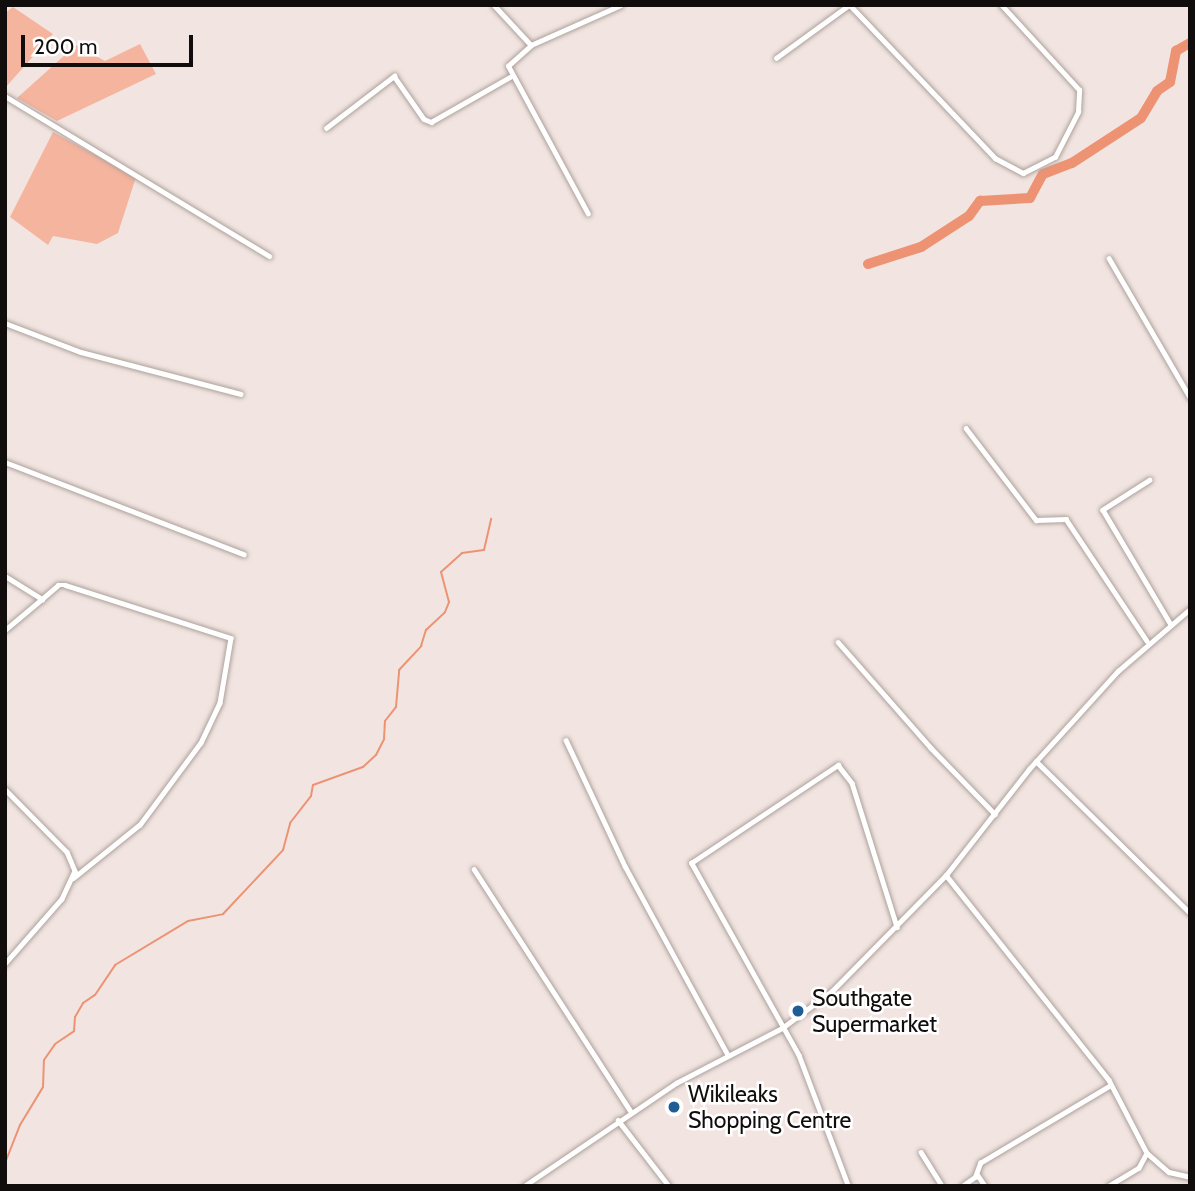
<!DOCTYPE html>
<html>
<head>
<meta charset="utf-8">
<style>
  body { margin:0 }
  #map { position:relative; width:1195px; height:1191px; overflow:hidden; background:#f2e5e1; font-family:Cabin,sans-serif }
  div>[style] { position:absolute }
  .green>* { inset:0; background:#f5b49e }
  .stream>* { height:2px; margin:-1px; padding:0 1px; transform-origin:1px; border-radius:1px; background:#ed9374 }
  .river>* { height:10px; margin:-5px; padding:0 5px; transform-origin:5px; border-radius:5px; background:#ed9374 }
  .roads { filter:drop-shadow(0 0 2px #ada19c) drop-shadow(0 0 2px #ada19c) }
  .minor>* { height:4.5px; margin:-2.25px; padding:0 2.25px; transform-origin:2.25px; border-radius:2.25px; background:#fff }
  .dots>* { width:19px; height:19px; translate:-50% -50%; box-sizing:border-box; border:4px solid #fff; border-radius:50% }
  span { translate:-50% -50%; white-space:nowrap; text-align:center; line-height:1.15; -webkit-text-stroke:5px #fff; paint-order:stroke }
  .poi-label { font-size:23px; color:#110d0c }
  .left { translate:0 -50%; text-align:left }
  .frame { position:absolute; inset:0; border:7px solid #110d0c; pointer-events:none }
  .scale { position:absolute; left:21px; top:35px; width:172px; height:32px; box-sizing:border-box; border:4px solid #110d0c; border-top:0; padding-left:9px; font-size:21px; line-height:24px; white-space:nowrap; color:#110d0c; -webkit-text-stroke:5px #fff; paint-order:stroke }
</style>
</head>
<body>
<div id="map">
  <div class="green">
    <div style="clip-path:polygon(13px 7px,53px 34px,5px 88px,5px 13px)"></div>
    <div style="clip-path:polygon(140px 44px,156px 74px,57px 121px,17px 98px,76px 45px,105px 61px)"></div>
    <div style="clip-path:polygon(53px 132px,136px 177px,118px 233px,97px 244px,53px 236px,48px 245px,10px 217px)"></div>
  </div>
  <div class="stream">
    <div style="left:5px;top:1163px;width:41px;rotate:-68.5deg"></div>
    <div style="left:20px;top:1125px;width:44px;rotate:-58.8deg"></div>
    <div style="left:43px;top:1087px;width:27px;rotate:-88deg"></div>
    <div style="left:44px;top:1060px;width:19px;rotate:-55deg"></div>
    <div style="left:55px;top:1044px;width:23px;rotate:-34deg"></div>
    <div style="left:74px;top:1031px;width:14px;rotate:-86deg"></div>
    <div style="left:75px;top:1017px;width:16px;rotate:-60deg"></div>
    <div style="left:83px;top:1003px;width:14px;rotate:-34deg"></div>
    <div style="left:95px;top:995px;width:36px;rotate:-56deg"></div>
    <div style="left:115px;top:965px;width:85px;rotate:-31.1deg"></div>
    <div style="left:188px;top:921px;width:36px;rotate:-11deg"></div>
    <div style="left:223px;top:914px;width:88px;rotate:-46.8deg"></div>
    <div style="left:283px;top:850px;width:28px;rotate:-75deg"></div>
    <div style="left:290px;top:823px;width:34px;rotate:-52deg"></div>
    <div style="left:311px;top:796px;width:11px;rotate:-80deg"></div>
    <div style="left:313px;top:785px;width:53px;rotate:-19.8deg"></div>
    <div style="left:363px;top:767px;width:18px;rotate:-43deg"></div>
    <div style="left:376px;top:755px;width:18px;rotate:-63deg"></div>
    <div style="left:384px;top:739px;width:18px;rotate:-87deg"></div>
    <div style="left:385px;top:721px;width:18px;rotate:-52deg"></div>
    <div style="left:396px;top:707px;width:37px;rotate:-85deg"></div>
    <div style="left:399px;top:670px;width:33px;rotate:-47deg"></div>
    <div style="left:421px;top:646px;width:17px;rotate:-73deg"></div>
    <div style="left:426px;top:630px;width:26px;rotate:-43deg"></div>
    <div style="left:445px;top:612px;width:11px;rotate:-68deg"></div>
    <div style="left:449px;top:602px;width:31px;rotate:-105deg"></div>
    <div style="left:441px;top:572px;width:28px;rotate:-42deg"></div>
    <div style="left:462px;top:553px;width:22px;rotate:-8deg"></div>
    <div style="left:484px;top:550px;width:32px;rotate:-77deg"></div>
  </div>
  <div class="river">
    <div style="left:868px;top:264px;width:56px;rotate:-17.8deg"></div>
    <div style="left:921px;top:247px;width:57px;rotate:-32.9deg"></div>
    <div style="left:969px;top:216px;width:19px;rotate:-54deg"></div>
    <div style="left:980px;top:201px;width:50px;rotate:-3.4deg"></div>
    <div style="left:1030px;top:198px;width:27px;rotate:-62deg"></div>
    <div style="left:1043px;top:174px;width:31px;rotate:-21deg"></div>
    <div style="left:1072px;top:163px;width:82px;rotate:-33.1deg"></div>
    <div style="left:1141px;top:118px;width:31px;rotate:-59deg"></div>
    <div style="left:1157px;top:91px;width:16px;rotate:-35deg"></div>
    <div style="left:1170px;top:82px;width:32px;rotate:-79deg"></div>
    <div style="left:1176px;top:51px;width:16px;rotate:-30deg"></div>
  </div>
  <div class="roads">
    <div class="minor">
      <div style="left:494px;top:5px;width:54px;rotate:47.2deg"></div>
      <div style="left:850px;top:5px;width:211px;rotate:46.5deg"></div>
      <div style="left:995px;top:158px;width:32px;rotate:28deg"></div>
      <div style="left:1023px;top:173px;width:36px;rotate:-27deg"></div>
      <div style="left:1055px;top:157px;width:51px;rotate:-62.9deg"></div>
      <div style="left:1078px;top:112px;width:22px;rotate:-87deg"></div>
      <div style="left:1079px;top:90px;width:115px;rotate:-132.5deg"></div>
      <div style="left:776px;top:58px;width:90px;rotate:-36deg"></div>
      <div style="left:5px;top:96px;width:309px;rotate:31.2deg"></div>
      <div style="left:326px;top:128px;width:86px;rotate:-37.4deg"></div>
      <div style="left:394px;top:76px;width:52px;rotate:55.1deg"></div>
      <div style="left:424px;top:119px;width:8px;rotate:23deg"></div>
      <div style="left:431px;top:122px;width:91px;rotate:-29.7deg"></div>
      <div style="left:588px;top:214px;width:168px;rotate:-118.4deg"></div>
      <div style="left:508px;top:66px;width:31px;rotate:-42deg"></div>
      <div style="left:531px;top:45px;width:98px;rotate:-24deg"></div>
      <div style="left:1109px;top:258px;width:161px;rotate:59.8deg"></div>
      <div style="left:5px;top:323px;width:81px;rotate:20.9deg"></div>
      <div style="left:81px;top:352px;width:165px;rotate:14.7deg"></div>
      <div style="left:966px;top:428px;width:116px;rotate:52.7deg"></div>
      <div style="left:1036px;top:520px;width:30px;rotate:-2deg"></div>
      <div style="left:1066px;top:519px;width:146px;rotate:56.4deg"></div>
      <div style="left:5px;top:462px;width:256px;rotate:21.1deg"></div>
      <div style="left:1150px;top:480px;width:56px;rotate:147.4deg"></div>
      <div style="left:1103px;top:510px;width:131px;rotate:59.3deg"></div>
      <div style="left:5px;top:576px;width:44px;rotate:31.9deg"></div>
      <div style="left:42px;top:599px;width:21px;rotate:-41deg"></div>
      <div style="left:58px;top:585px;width:7px"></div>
      <div style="left:65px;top:585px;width:174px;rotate:17.7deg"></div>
      <div style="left:231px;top:638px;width:66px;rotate:99.6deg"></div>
      <div style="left:220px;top:703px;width:44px;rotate:115.4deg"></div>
      <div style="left:201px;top:743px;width:102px;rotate:126.6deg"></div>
      <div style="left:140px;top:825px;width:85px;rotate:141.2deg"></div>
      <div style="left:5px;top:630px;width:48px;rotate:-40deg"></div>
      <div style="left:838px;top:642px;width:141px;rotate:48.7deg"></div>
      <div style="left:931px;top:748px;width:92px;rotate:45.9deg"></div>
      <div style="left:566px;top:740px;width:139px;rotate:64.9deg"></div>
      <div style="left:625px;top:866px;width:215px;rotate:61.4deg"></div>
      <div style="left:1036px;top:761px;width:216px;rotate:44.6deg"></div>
      <div style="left:5px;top:789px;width:88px;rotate:45.5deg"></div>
      <div style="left:67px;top:852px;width:21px;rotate:67deg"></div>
      <div style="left:75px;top:871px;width:31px;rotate:115deg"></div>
      <div style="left:62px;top:899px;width:86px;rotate:131.2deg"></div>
      <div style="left:474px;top:869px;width:289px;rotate:57.1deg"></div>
      <div style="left:946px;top:875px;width:262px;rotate:51.5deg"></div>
      <div style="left:1109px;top:1080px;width:82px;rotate:62.5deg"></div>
      <div style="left:1147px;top:1153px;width:17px;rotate:118deg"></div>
      <div style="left:1139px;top:1168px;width:35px;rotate:149deg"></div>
      <div style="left:618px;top:1120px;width:83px;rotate:52.3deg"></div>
      <div style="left:921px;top:1152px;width:40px;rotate:58deg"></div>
      <div style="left:1147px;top:1153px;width:29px;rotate:41deg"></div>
      <div style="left:1169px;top:1172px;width:22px;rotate:13deg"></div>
      <div style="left:977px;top:1174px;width:14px;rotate:56deg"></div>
      <div style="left:524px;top:1186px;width:184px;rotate:-34.1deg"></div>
      <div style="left:676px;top:1083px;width:119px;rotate:-27.4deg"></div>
      <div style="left:782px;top:1028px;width:62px;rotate:-36.5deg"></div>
      <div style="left:832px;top:991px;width:163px;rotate:-45.5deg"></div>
      <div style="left:946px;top:875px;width:135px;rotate:-51.9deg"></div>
      <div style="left:1029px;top:769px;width:132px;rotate:-47.8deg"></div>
      <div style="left:1118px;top:671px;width:95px;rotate:-40.7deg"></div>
      <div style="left:848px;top:1186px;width:139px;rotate:-110.7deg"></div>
      <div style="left:799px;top:1056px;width:221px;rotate:-119.2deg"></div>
      <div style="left:691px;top:863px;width:177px;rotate:-33.7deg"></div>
      <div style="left:838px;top:765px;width:23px;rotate:52deg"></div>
      <div style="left:852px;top:783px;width:151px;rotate:72.6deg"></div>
      <div style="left:962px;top:1186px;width:16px;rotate:-35deg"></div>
      <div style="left:975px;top:1177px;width:15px;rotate:-70deg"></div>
      <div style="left:980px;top:1163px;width:152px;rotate:-30.8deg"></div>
    </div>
  </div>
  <div class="dots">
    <div style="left:798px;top:1011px;background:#205d94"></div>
    <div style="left:674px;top:1107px;background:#205d94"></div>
  </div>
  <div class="poi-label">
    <span class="left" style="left:812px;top:1011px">Southgate<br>Supermarket</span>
    <span class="left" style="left:688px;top:1107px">Wikileaks<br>Shopping Centre</span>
  </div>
  <div class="frame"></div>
  <div class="scale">200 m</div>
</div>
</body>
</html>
